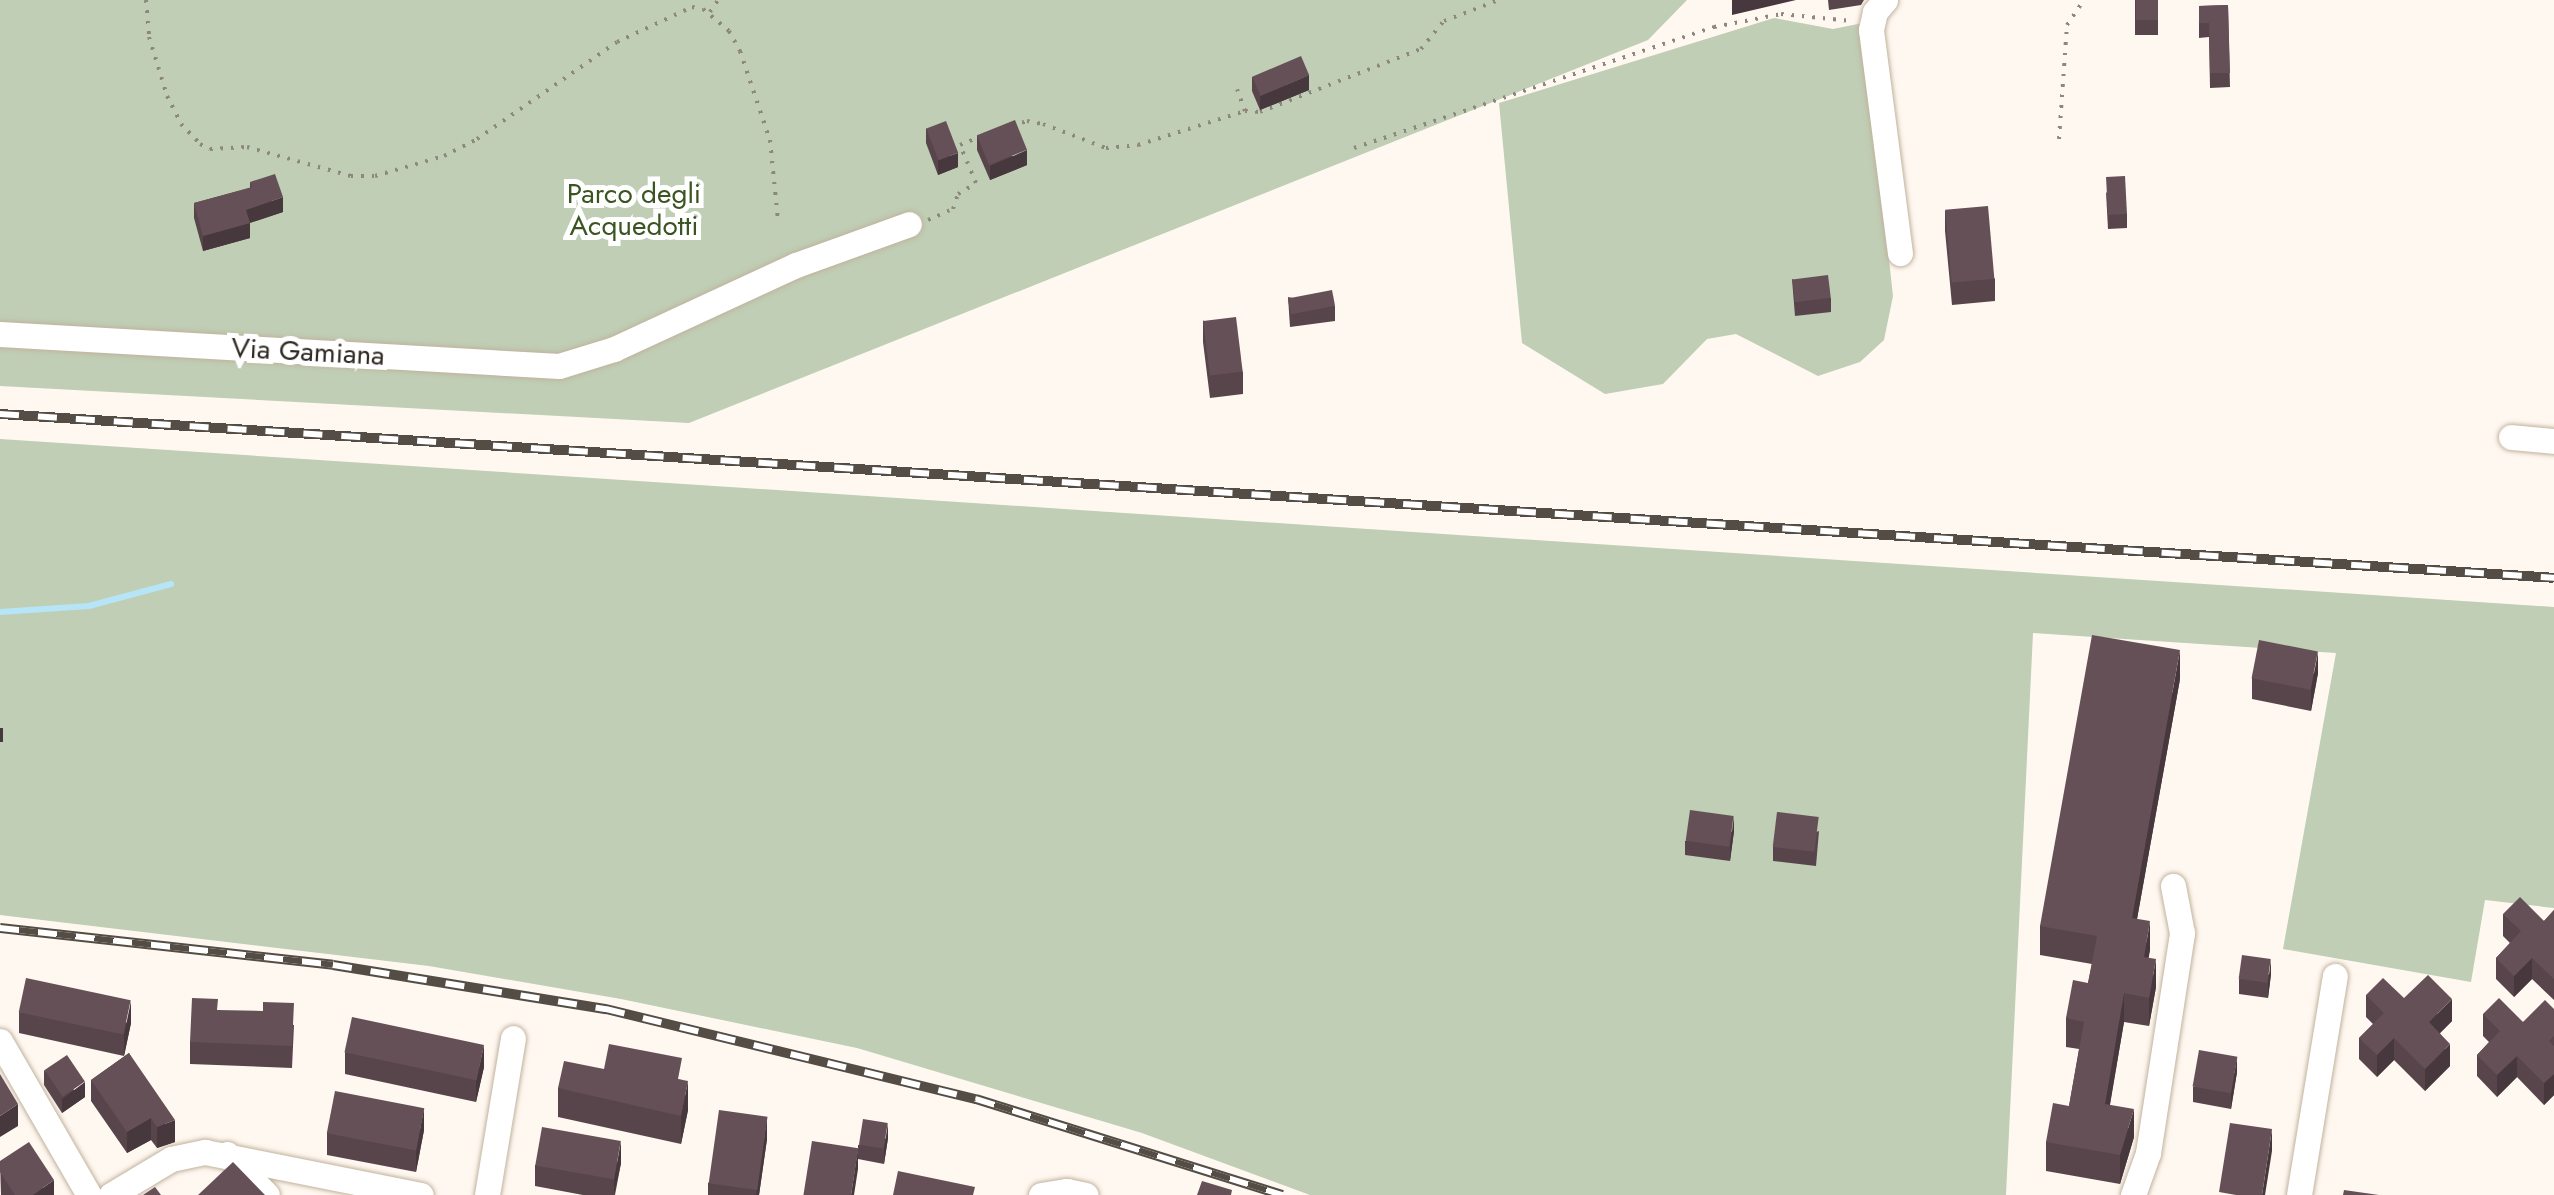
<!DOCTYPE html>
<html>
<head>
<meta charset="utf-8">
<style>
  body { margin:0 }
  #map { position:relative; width:2554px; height:1195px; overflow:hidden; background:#fff8f0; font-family:Jost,sans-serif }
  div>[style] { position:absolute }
  .green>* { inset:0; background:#bfceb4 }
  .stream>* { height:6px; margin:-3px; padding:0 3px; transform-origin:3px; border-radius:3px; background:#b6e5f7 }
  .path>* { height:4px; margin-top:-2px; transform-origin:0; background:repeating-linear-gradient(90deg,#8d877f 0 2.5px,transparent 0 10.5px) }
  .roads { filter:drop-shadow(0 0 2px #c1b29e) drop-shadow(0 0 2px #c1b29e) }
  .minor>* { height:25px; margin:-12.5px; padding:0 12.5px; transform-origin:12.5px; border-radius:12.5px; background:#fff }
  .rail>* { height:10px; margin-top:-5px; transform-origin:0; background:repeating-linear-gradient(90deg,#fff 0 19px,#534d45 0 38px); box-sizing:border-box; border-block:2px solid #534d45 }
  .wall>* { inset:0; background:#58454b; transform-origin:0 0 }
  .shaded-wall>* { inset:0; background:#47383d; transform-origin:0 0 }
  .building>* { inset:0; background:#665057; transform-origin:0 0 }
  span { translate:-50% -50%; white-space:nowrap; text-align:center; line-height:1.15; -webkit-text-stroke:10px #fff; paint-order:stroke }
  .park-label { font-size:28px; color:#3b5521 }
  .street-label { font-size:28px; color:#2f2922 }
</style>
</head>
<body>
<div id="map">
  <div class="green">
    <div style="clip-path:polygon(0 0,1687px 0,1648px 40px,689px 423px,0 386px)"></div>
    <div style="clip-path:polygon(1774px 18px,1833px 29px,1863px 23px,1893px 296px,1884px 340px,1860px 362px,1818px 376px,1736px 334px,1707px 339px,1663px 384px,1605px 394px,1522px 343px,1499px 103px)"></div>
    <div style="clip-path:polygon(0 439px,2554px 607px,2554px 908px,2485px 900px,2471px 982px,2283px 949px,2336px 653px,2033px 633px,2006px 1195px,1310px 1195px,1142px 1133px,857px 1048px,621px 999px,429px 966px,0 915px)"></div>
  </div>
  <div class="stream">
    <div style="left:0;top:612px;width:89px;rotate:-3.9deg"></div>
    <div style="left:89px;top:606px;width:85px;rotate:-15deg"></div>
  </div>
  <div class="path">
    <div style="left:146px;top:0;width:37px;rotate:85deg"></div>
    <div style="left:149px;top:37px;width:62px;rotate:73deg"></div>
    <div style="left:167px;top:96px;width:31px;rotate:63deg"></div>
    <div style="left:181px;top:124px;width:28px;rotate:46deg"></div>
    <div style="left:200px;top:144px;width:11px;rotate:27deg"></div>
    <div style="left:210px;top:149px;width:37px;rotate:-3deg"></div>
    <div style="left:247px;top:147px;width:108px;rotate:15.6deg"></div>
    <div style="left:351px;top:176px;width:24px"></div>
    <div style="left:375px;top:176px;width:72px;rotate:-16.2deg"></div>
    <div style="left:444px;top:156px;width:37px;rotate:-27deg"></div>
    <div style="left:477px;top:139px;width:170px;rotate:-34.7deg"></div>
    <div style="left:617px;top:42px;width:83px;rotate:-25deg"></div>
    <div style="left:692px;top:7px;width:11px;rotate:10deg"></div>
    <div style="left:703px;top:9px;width:34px;rotate:40deg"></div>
    <div style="left:729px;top:31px;width:23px;rotate:61deg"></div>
    <div style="left:740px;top:51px;width:94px;rotate:71.4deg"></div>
    <div style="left:770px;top:140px;width:80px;rotate:84.3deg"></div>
    <div style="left:710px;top:12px;width:14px;rotate:-56deg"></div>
    <div style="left:1245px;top:111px;width:15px;rotate:4deg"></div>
    <div style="left:1260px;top:112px;width:173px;rotate:-21.4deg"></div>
    <div style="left:1421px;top:49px;width:36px;rotate:-51deg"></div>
    <div style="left:1444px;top:21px;width:59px;rotate:-20.9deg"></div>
    <div style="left:1012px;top:126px;width:16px;rotate:-18deg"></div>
    <div style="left:1027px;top:121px;width:16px;rotate:11deg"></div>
    <div style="left:1043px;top:124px;width:67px;rotate:20.9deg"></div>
    <div style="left:1106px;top:148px;width:32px;rotate:-5deg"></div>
    <div style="left:1138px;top:145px;width:112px;rotate:-17.6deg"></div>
    <div style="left:1245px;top:111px;width:23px;rotate:-110deg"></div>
    <div style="left:2059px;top:139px;width:114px;rotate:-86deg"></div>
    <div style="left:2067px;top:25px;width:30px;rotate:-56deg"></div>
    <div style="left:1354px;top:148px;width:380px;rotate:-18.6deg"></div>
    <div style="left:1714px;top:27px;width:68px;rotate:-11deg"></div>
    <div style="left:1781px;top:14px;width:71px;rotate:5.6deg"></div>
    <div style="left:928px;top:220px;width:27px;rotate:-24deg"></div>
    <div style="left:953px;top:209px;width:16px;rotate:-72deg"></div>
    <div style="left:958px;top:194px;width:21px;rotate:-31deg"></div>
    <div style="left:976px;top:183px;width:41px;rotate:-112.8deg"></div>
    <div style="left:960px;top:145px;width:21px;rotate:-23deg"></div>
  </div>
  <div class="roads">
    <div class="minor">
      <div style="left:1885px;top:0;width:16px;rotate:130deg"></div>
      <div style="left:1875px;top:12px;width:18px;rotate:103deg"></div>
      <div style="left:1871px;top:30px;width:225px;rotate:82.6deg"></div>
      <div style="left:0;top:334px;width:560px;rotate:3.28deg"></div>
      <div style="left:559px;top:366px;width:58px;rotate:-17.2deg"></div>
      <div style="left:614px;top:349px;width:200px;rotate:-24.8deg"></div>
      <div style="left:796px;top:265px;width:120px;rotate:-19.9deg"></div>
      <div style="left:2511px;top:437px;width:43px;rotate:5.3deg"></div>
      <div style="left:0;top:1041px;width:178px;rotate:60deg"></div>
      <div style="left:227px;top:1154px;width:57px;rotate:45.7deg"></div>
      <div style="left:111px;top:1195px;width:70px;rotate:-31deg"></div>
      <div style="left:171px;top:1159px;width:35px;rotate:-12deg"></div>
      <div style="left:205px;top:1152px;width:220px;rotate:11.3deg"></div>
      <div style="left:487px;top:1195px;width:159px;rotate:-80.6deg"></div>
      <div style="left:1041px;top:1195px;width:26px;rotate:-9deg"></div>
      <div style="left:1067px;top:1191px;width:19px;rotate:12deg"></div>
      <div style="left:2133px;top:1195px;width:45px;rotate:-70.3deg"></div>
      <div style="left:2148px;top:1153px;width:223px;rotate:-81.2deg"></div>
      <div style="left:2182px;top:933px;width:48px;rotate:-100.8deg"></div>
      <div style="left:2299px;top:1195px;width:222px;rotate:-80.7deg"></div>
    </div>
  </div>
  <div class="rail">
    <div style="left:0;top:414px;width:2559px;rotate:3.67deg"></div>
    <div style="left:0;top:928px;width:335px;rotate:6.3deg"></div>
    <div style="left:333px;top:965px;width:277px;rotate:9.2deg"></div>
    <div style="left:606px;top:1009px;width:381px;rotate:13.7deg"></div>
    <div style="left:976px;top:1099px;width:321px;rotate:17.4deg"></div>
  </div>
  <div class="wall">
    <div style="clip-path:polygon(1828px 0,1864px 0,1861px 5px,1829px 10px)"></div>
    <div style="left:2135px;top:0;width:23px;height:35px"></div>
    <div style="clip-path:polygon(2228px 5px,2230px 87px,2210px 88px,2209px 37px,2199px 38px,2199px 6px)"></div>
    <div style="clip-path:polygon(1252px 77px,1309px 90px,1260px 110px,1252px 91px)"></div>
    <div style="clip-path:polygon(926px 128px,958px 167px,938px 175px,926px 143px)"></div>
    <div style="clip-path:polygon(977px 135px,1027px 165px,990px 180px,977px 150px)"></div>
    <div style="clip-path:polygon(250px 182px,283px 212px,250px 223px,250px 238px,203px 251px,194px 218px,194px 203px,250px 188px)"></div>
    <div style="clip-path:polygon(2106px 192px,2127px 214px,2127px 228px,2108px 229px)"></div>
    <div style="clip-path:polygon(1945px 210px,1995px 279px,1995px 301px,1952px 305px,1945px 231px)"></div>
    <div style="clip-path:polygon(1792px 279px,1831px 298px,1831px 312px,1795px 316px)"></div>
    <div style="clip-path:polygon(1288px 297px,1335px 306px,1335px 321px,1290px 327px)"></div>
    <div style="clip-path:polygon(1203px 320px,1243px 372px,1243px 394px,1210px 398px,1203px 342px)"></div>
    <div style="clip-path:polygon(2318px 673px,2311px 711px,2252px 699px,2252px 678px)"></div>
    <div style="clip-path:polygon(2180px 679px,2137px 919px,2150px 950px,2148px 957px,2156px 987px,2149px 1026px,2124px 1022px,2110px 1105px,2134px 1137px,2120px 1184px,2046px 1171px,2046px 1142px,2069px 1106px,2079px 1049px,2066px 1047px,2066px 1018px,2088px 983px,2092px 964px,2040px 955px,2040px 926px)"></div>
    <div style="clip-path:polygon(1734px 831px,1730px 861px,1685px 855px,1685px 841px)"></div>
    <div style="clip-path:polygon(1819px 831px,1816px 866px,1773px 861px,1773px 847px)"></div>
    <div style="clip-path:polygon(2554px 910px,2554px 1000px,2532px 979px,2514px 997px,2496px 979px,2496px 958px,2510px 943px,2503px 936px,2503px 914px,2544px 921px)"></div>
    <div style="clip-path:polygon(2271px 974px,2268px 998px,2239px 994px,2239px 979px)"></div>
    <div style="clip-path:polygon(2366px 995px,2404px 998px,2452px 1021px,2440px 1033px,2450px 1066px,2425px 1091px,2394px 1060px,2377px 1077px,2359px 1059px,2359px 1038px,2373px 1024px,2366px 1017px)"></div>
    <div style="clip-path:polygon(2554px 1009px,2554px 1095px,2544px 1105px,2517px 1077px,2497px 1097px,2477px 1076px,2477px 1055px,2489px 1042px,2483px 1036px,2483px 1014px,2523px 1022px)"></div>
    <div style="clip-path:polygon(218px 1010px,294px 1025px,292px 1068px,190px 1064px,190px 1042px)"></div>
    <div style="clip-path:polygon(19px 1012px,131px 1023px,124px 1056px,19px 1033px)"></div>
    <div style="clip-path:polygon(345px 1052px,484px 1067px,476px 1102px,345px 1074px)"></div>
    <div style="clip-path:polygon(129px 1053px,175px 1142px,157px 1148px,151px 1140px,127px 1153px,91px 1101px,91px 1080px)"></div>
    <div style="clip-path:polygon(604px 1069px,682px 1080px,688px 1110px,681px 1144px,558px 1117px,558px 1088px)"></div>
    <div style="clip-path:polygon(44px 1070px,85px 1097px,62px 1113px,44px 1085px)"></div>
    <div style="clip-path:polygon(2237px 1072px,2231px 1109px,2193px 1102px,2193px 1087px)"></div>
    <div style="clip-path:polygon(424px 1130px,416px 1172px,327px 1155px,327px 1133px)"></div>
    <div style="clip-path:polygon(888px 1138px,884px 1164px,858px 1159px,858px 1145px)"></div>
    <div style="clip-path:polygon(767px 1139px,759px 1195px,708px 1195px,708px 1183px)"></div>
    <div style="clip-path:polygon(0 1161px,54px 1195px,1px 1195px)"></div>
    <div style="clip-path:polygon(621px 1163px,615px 1195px,583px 1195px,535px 1186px,535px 1165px)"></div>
  </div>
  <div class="shaded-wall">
    <div style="clip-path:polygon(1732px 0,1796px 0,1732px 15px)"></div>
    <div style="clip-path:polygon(1309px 75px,1309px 90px,1260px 110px,1260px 96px)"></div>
    <div style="clip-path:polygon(1027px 150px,1027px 165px,990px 180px,990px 166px)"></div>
    <div style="clip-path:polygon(958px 153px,958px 167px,938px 175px,938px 160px)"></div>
    <div style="clip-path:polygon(283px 197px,283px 212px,246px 224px,246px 210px)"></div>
    <div style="clip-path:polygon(250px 223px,250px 238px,203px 251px,203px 236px)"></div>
    <div style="clip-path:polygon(2180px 650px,2180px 679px,2132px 947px,2132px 918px)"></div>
    <div style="clip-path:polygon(2318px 652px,2318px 673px,2311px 711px,2311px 689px)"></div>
    <div style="left:3px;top:728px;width:14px;height:3px;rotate:90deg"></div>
    <div style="clip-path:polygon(1734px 816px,1734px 831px,1730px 861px,1730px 847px)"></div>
    <div style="clip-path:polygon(2150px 921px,2150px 950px,2144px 985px,2144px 957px)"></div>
    <div style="clip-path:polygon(2532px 958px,2532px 979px,2514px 997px,2514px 976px)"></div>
    <div style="clip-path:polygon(2156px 959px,2156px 987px,2149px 1026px,2149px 998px)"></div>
    <div style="clip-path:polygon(2271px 959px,2271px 974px,2268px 998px,2268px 983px)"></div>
    <div style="clip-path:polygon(2124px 993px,2124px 1022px,2105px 1132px,2105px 1104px)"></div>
    <div style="clip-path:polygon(2452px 999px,2452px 1021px,2429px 1044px,2429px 1022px)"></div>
    <div style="clip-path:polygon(131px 1001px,131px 1023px,124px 1056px,124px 1035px)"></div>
    <div style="clip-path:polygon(2394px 1038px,2394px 1060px,2377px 1077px,2377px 1055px)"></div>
    <div style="clip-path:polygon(2450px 1044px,2450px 1066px,2425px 1091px,2425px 1069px)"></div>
    <div style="clip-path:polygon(484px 1045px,484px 1067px,476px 1102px,476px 1080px)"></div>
    <div style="clip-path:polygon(2517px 1056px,2517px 1077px,2497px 1097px,2497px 1075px)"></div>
    <div style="clip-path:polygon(2237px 1057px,2237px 1072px,2231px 1109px,2231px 1094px)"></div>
    <div style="clip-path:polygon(2554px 1074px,2554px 1095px,2544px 1105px,2544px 1083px)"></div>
    <div style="clip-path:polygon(688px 1081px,688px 1110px,681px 1144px,681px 1116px)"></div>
    <div style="clip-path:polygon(85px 1082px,85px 1097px,62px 1113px,62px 1099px)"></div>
    <div style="clip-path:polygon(18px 1104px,18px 1126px,0 1137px,0 1116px)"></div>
    <div style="clip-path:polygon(424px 1108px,424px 1130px,416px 1172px,416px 1150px)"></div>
    <div style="clip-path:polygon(2134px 1109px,2134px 1137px,2120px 1184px,2120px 1155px)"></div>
    <div style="clip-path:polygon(767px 1117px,767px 1139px,759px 1195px,756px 1195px)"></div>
    <div style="clip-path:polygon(151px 1118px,151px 1140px,127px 1153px,127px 1132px)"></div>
    <div style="clip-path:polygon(175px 1120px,175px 1142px,157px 1148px,157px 1127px)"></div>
    <div style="clip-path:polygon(888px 1123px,888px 1138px,884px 1164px,884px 1149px)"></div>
    <div style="clip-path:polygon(2272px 1129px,2272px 1151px,2265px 1195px,2262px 1195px)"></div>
    <div style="clip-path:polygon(621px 1141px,621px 1163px,614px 1195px,614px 1179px)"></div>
    <div style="clip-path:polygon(858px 1148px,858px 1169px,854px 1195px,851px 1195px)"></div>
    <div style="clip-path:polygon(54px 1180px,54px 1195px,33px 1195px)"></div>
  </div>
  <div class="building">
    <div style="left:2136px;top:0;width:22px;height:20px"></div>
    <div style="clip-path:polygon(2228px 5px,2230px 73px,2210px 73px,2209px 23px,2199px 23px,2199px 6px)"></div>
    <div style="left:1301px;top:56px;width:21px;height:53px;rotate:67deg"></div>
    <div style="left:1015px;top:120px;width:32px;height:41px;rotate:68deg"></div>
    <div style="left:946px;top:121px;width:34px;height:21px;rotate:69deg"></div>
    <div style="clip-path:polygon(275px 174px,283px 197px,246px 210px,250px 223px,203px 236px,194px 203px,252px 187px,250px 182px)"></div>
    <div style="left:2125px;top:176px;width:38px;height:19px;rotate:87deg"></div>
    <div style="left:1988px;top:206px;width:73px;height:43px;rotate:85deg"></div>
    <div style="left:1828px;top:275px;width:23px;height:36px;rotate:83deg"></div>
    <div style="left:1332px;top:290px;width:16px;height:45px;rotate:79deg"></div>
    <div style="left:1236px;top:317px;width:55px;height:33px;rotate:83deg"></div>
    <div style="clip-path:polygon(2092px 635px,2180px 650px,2132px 918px,2150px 921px,2144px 957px,2156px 959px,2149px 998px,2124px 993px,2105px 1104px,2134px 1109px,2120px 1155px,2046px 1142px,2053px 1103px,2069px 1106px,2084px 1022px,2066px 1018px,2073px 980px,2088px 983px,2097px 936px,2040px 926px)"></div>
    <div style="left:2259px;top:640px;width:60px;height:39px;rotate:11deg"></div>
    <div style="left:1690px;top:810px;width:44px;height:31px;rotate:8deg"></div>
    <div style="left:1777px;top:812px;width:42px;height:35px;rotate:7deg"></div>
    <div style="clip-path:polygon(2520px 897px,2544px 921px,2554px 910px,2554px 979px,2532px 958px,2514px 976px,2496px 958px,2521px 931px,2503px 914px)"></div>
    <div style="left:2242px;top:955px;width:29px;height:24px;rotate:8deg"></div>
    <div style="clip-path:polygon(2428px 975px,2452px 999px,2429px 1022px,2450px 1044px,2425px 1069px,2394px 1038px,2377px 1055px,2359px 1038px,2384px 1013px,2366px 995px,2383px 978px,2404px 998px)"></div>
    <div style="left:26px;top:978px;width:107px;height:35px;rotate:12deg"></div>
    <div style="clip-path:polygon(192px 998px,218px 999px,217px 1010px,263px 1011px,263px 1002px,294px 1003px,292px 1046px,190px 1042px)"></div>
    <div style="clip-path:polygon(2499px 998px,2523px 1022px,2545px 1000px,2554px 1009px,2554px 1036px,2549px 1041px,2554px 1046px,2554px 1074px,2544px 1083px,2517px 1056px,2497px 1075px,2477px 1055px,2500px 1031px,2483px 1014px)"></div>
    <div style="left:352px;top:1017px;width:135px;height:36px;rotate:12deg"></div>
    <div style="clip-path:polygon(609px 1044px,682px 1058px,678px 1079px,688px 1081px,681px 1116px,558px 1088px,564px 1061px,604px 1069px)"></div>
    <div style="left:2199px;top:1050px;width:39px;height:37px;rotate:10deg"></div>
    <div style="clip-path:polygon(129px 1053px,175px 1120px,157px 1127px,151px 1118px,127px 1132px,91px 1080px)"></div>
    <div style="left:67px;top:1055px;width:32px;height:27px;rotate:56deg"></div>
    <div style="clip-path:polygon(0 1074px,18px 1104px,0 1116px)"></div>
    <div style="left:335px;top:1091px;width:91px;height:43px;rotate:11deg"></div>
    <div style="left:719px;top:1110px;width:49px;height:74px;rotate:8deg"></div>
    <div style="left:863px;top:1119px;width:25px;height:26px;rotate:9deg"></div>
    <div style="clip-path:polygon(2230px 1123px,2272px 1129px,2262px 1195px,2236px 1195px,2219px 1192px)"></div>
    <div style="left:542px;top:1127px;width:80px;height:39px;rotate:10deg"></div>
    <div style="left:812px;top:1141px;width:47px;height:55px;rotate:9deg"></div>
    <div style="clip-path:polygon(29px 1142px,54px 1180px,33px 1195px,15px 1195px,0 1172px,0 1161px)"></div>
    <div style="clip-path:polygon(233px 1162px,265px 1195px,198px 1195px)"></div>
    <div style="clip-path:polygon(898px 1171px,975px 1187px,973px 1195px,893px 1195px)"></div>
    <div style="clip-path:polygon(1202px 1181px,1232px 1190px,1231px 1195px,1197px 1195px)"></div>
    <div style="clip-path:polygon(155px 1187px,161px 1195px,143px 1195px)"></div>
    <div style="clip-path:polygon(2344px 1190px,2379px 1195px,2343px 1195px)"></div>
  </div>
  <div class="park-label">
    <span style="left:634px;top:210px">Parco degli<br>Acquedotti</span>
  </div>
  <div class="street-label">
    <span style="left:308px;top:352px;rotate:3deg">Via Gamiana</span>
  </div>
</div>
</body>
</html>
